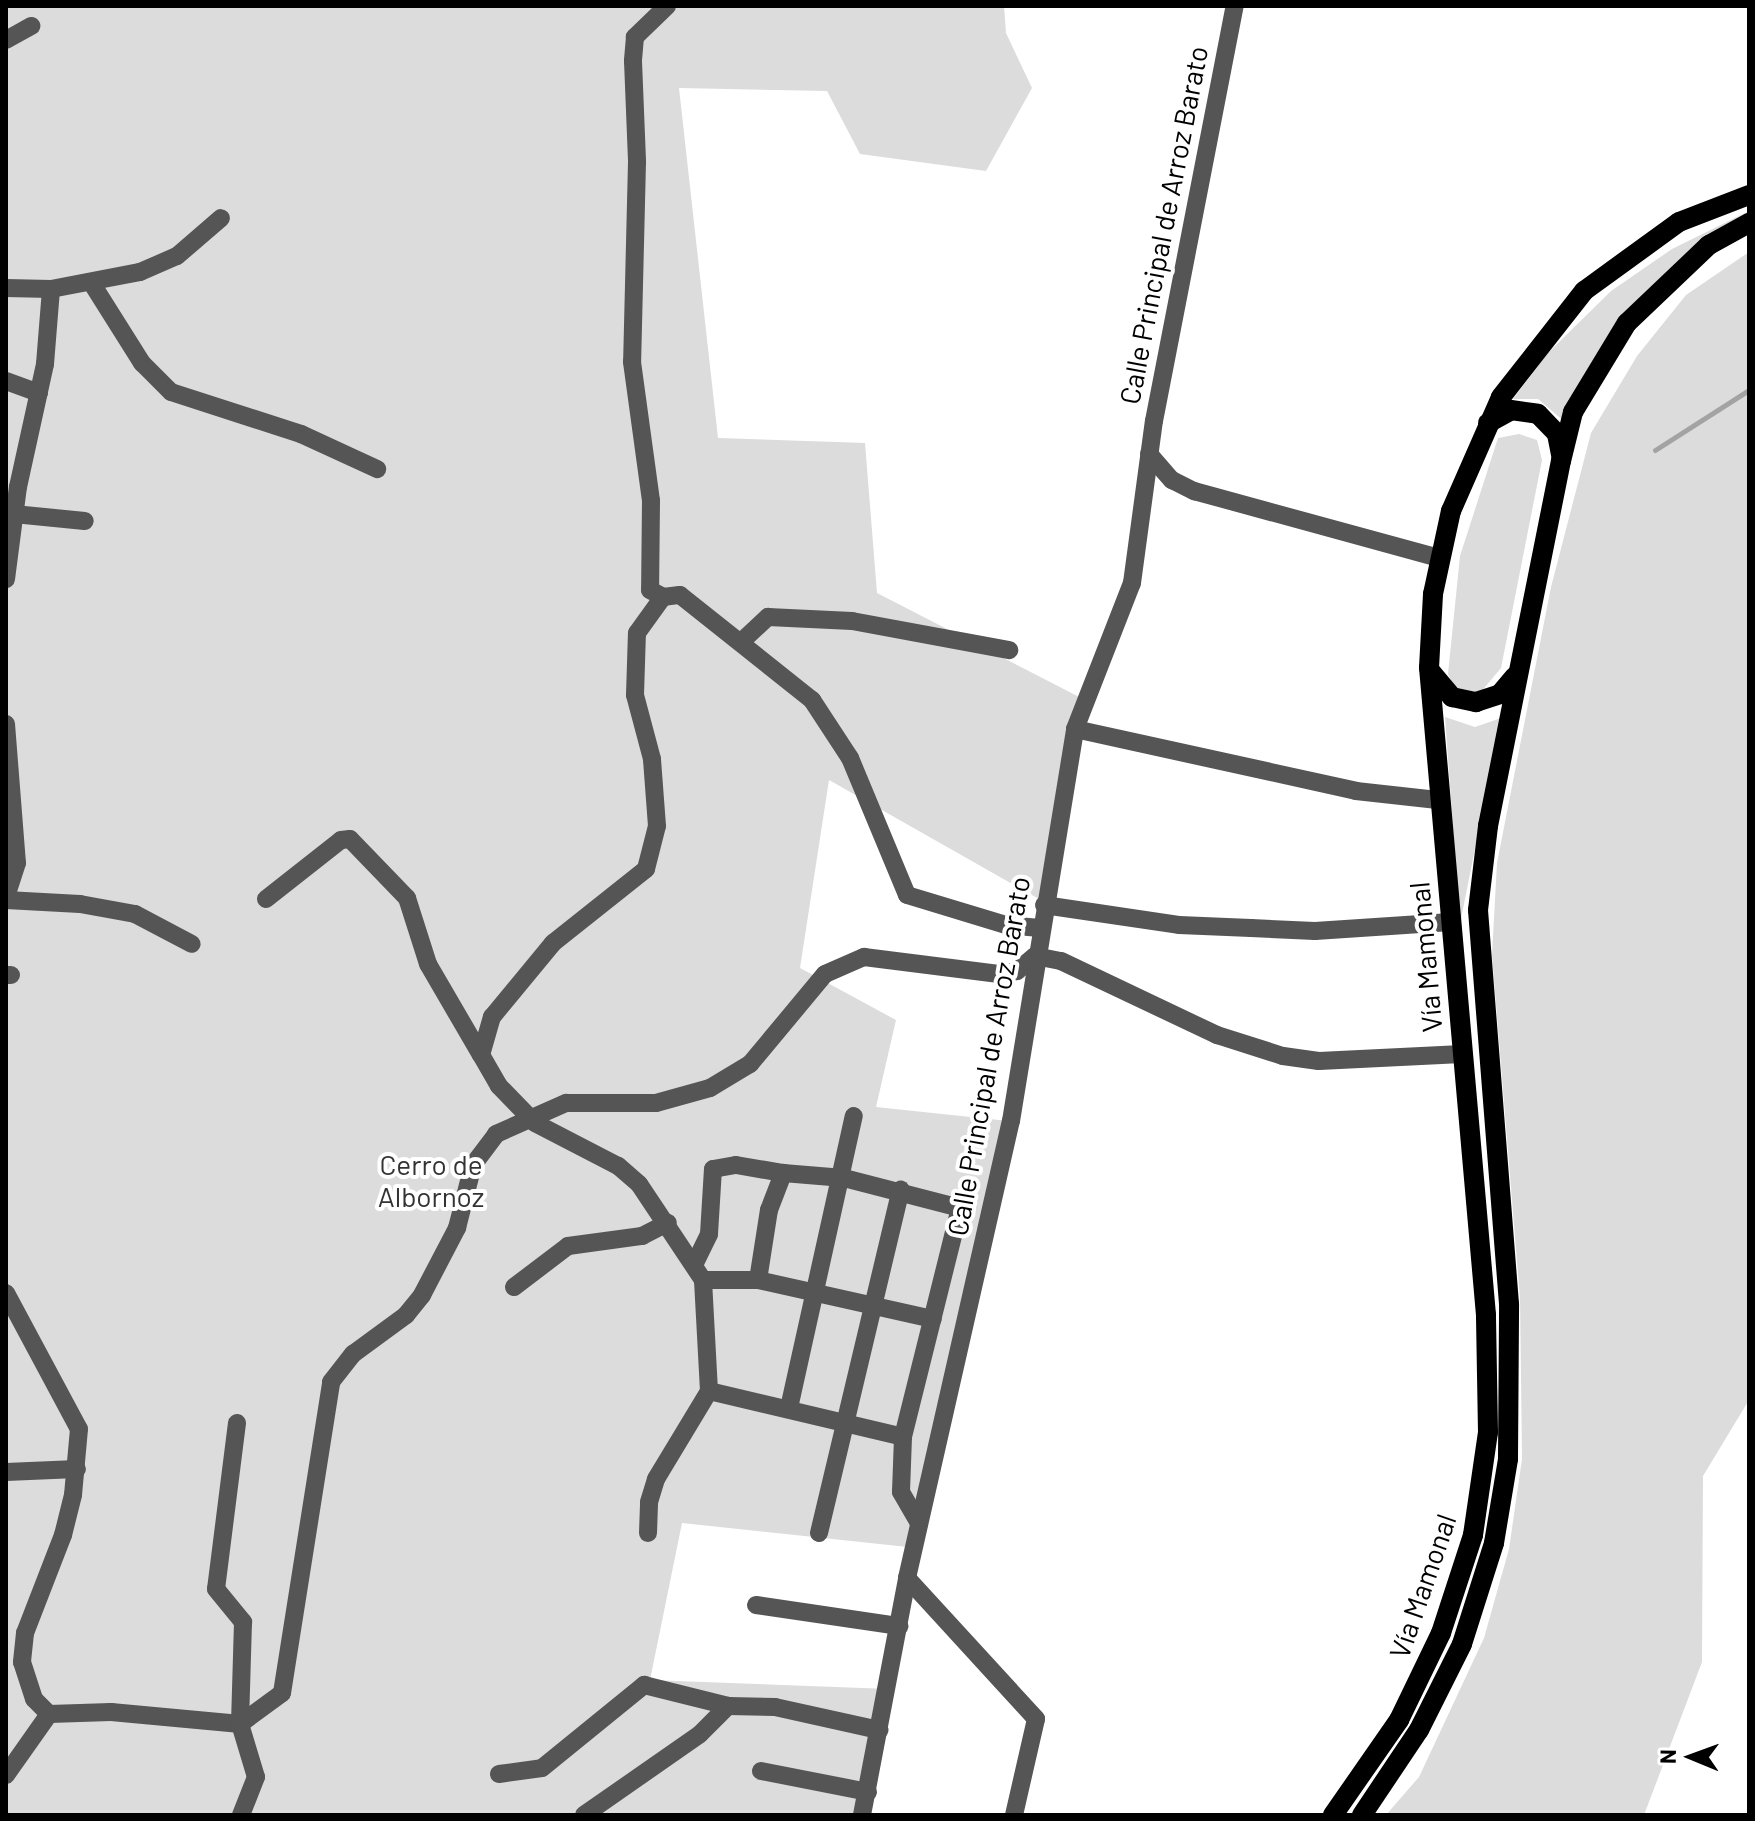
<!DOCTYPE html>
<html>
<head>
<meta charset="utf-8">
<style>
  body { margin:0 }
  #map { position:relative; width:1755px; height:1821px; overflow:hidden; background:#fff; font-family:Barlow,sans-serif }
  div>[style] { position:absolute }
  .green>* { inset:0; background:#dcdcdc }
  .stream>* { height:5px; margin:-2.5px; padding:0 2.5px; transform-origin:2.5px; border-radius:2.5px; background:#a3a3a3 }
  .minor>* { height:18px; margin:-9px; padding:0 9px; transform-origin:9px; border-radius:9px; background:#555 }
  .major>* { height:20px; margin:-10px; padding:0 10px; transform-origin:10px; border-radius:10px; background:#000 }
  span { translate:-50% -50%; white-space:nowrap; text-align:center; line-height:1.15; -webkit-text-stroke:8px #fff; paint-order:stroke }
  .street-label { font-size:28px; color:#000 }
  .park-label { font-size:28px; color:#333 }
  .frame { position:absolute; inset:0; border:8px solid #000; pointer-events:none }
  .north { position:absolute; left:1651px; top:1717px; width:80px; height:80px; -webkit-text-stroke:6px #fff; paint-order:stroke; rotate:271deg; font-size:22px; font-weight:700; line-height:32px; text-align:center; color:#000 }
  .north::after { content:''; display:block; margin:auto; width:28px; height:36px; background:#000; clip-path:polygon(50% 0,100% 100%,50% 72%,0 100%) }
</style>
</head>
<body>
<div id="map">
  <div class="green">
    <div style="clip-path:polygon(6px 6px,1004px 6px,1006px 33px,1032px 88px,986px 171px,860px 154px,827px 91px,679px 88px,718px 438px,865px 443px,877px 593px,1087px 701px,1046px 903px,829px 780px,800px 968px,896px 1020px,876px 1107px,1019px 1122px,917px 1548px,682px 1523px,650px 1680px,889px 1689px,867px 1815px,6px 1815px)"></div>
    <div style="clip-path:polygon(1749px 211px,1749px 217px,1678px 263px,1566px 423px,1538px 399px,1513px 399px,1548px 353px,1611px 291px,1672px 249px)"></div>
    <div style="clip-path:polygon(1749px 252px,1749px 1400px,1703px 1476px,1702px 1662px,1644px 1815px,1386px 1815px,1419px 1777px,1484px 1638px,1509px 1549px,1522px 1459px,1520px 1298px,1492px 955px,1497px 863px,1551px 587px,1591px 433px,1637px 356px,1686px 295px)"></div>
    <div style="clip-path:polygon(1519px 434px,1537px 440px,1542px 460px,1501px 668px,1480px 693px,1454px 687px,1448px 674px,1460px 556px,1498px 438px)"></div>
    <div style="clip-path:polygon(1445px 717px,1475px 727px,1501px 718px,1460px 924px)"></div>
  </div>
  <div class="stream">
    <div style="left:1655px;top:450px;width:112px;rotate:-32.6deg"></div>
  </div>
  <div class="minor">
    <div style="left:667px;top:6px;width:45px;rotate:135.9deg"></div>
    <div style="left:635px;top:37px;width:24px;rotate:95deg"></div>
    <div style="left:633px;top:61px;width:101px;rotate:87.7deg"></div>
    <div style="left:637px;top:162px;width:200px;rotate:91.4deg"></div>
    <div style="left:632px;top:362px;width:140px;rotate:82.2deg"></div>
    <div style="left:651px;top:501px;width:89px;rotate:90.6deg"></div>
    <div style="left:650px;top:590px;width:15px;rotate:28deg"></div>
    <div style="left:663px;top:597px;width:17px;rotate:-7deg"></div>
    <div style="left:680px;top:595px;width:169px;rotate:38.5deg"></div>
    <div style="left:812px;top:700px;width:69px;rotate:56.8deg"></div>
    <div style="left:850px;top:758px;width:148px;rotate:67.4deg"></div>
    <div style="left:907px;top:895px;width:103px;rotate:16.9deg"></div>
    <div style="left:1006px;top:925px;width:34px;rotate:5deg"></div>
    <div style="left:6px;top:40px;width:29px;rotate:-29deg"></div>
    <div style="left:91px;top:282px;width:96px;rotate:57.8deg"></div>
    <div style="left:142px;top:363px;width:41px;rotate:45deg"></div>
    <div style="left:171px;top:392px;width:137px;rotate:17.9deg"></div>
    <div style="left:301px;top:434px;width:84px;rotate:24.7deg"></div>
    <div style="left:6px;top:288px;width:45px;rotate:1.3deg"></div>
    <div style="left:51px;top:289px;width:91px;rotate:-10.8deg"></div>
    <div style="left:140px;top:272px;width:40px;rotate:-23.4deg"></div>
    <div style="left:177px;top:256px;width:58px;rotate:-40.8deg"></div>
    <div style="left:6px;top:381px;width:35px;rotate:20deg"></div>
    <div style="left:1149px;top:454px;width:35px;rotate:49deg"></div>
    <div style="left:1172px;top:480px;width:25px;rotate:27deg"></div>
    <div style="left:1194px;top:491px;width:254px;rotate:15.3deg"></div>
    <div style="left:14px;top:514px;width:71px;rotate:5.6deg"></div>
    <div style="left:6px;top:579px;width:93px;rotate:-82.6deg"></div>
    <div style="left:18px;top:487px;width:126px;rotate:-77.6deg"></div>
    <div style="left:45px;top:364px;width:75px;rotate:-85.4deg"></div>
    <div style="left:741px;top:642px;width:37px;rotate:-43deg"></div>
    <div style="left:768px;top:617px;width:84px;rotate:2.7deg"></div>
    <div style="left:852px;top:621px;width:160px;rotate:10.5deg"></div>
    <div style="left:6px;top:724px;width:139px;rotate:85.5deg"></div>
    <div style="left:17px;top:863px;width:36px;rotate:108deg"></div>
    <div style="left:1075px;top:729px;width:288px;rotate:12.4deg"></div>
    <div style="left:1356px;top:791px;width:82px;rotate:6.3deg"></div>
    <div style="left:266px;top:899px;width:95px;rotate:-38.2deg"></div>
    <div style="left:341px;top:840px;width:9px;rotate:-6deg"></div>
    <div style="left:350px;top:839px;width:82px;rotate:46deg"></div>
    <div style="left:407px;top:898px;width:69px;rotate:72.3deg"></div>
    <div style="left:428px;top:964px;width:105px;rotate:59.8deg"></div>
    <div style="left:6px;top:900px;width:74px;rotate:3.1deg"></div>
    <div style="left:80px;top:904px;width:56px;rotate:10.3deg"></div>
    <div style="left:135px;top:914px;width:64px;rotate:27.8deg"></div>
    <div style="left:1044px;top:905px;width:136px;rotate:8.4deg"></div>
    <div style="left:1179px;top:925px;width:72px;rotate:2.4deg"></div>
    <div style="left:1251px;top:928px;width:64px;rotate:2.7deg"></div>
    <div style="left:1315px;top:931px;width:136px;rotate:-3.8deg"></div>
    <div style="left:6px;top:975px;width:5px"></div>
    <div style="left:694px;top:1265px;width:34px;rotate:-64deg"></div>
    <div style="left:709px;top:1234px;width:65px;rotate:-86.5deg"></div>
    <div style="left:713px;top:1169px;width:23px;rotate:-10deg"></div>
    <div style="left:736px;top:1165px;width:48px;rotate:9.7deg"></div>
    <div style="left:703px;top:1280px;width:55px"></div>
    <div style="left:758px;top:1280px;width:179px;rotate:12.6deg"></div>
    <div style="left:758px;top:1280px;width:71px;rotate:-81.1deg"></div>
    <div style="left:769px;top:1210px;width:40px;rotate:-69deg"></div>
    <div style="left:783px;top:1173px;width:61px;rotate:4.7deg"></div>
    <div style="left:844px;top:1178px;width:120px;rotate:14.5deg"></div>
    <div style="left:960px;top:1208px;width:236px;rotate:104deg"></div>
    <div style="left:903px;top:1437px;width:55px;rotate:92.1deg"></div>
    <div style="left:901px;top:1492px;width:36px;rotate:60deg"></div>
    <div style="left:514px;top:1287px;width:68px;rotate:-37.2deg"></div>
    <div style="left:568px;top:1246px;width:75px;rotate:-7.7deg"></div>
    <div style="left:642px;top:1236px;width:29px;rotate:-27deg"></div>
    <div style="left:6px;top:1293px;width:154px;rotate:61.8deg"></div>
    <div style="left:79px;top:1429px;width:66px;rotate:95.2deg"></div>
    <div style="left:73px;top:1495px;width:41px;rotate:104deg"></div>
    <div style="left:63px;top:1535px;width:105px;rotate:111.2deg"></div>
    <div style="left:25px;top:1633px;width:29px;rotate:96deg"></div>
    <div style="left:22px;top:1662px;width:39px;rotate:72deg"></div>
    <div style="left:34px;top:1699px;width:21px;rotate:45deg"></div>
    <div style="left:49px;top:1714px;width:62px;rotate:-1.8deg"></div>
    <div style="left:111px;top:1712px;width:130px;rotate:5.3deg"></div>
    <div style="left:240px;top:1724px;width:52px;rotate:-36.4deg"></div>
    <div style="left:282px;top:1693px;width:315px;rotate:-81deg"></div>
    <div style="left:331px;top:1382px;width:36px;rotate:-52deg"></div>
    <div style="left:353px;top:1354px;width:66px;rotate:-36.3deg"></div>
    <div style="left:406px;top:1315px;width:26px;rotate:-51deg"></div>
    <div style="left:422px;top:1295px;width:76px;rotate:-62.4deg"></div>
    <div style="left:457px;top:1228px;width:65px;rotate:-75.7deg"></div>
    <div style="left:473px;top:1165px;width:39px;rotate:-53deg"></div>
    <div style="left:496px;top:1134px;width:77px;rotate:-23.9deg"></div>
    <div style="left:566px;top:1103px;width:90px"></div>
    <div style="left:656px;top:1103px;width:56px;rotate:-15.5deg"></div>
    <div style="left:710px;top:1088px;width:47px;rotate:-31deg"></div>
    <div style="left:750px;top:1064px;width:117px;rotate:-50.2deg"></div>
    <div style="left:825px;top:974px;width:43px;rotate:-23.6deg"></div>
    <div style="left:864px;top:957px;width:136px;rotate:7.2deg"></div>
    <div style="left:999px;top:974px;width:18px;rotate:-9deg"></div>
    <div style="left:1017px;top:971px;width:23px;rotate:-40deg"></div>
    <div style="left:1035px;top:956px;width:26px;rotate:11deg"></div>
    <div style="left:1061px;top:961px;width:173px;rotate:25.4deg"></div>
    <div style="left:1217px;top:1035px;width:69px;rotate:17.7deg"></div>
    <div style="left:1283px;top:1056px;width:36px;rotate:8deg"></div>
    <div style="left:1319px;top:1061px;width:143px;rotate:-2.8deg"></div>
    <div style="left:709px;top:1391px;width:199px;rotate:13.3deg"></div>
    <div style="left:789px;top:1408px;width:299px;rotate:-77.5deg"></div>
    <div style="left:237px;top:1423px;width:167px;rotate:97.2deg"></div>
    <div style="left:216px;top:1589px;width:43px;rotate:50.7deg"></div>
    <div style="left:243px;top:1622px;width:102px;rotate:91.7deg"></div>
    <div style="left:240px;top:1724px;width:55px;rotate:73.2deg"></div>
    <div style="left:256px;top:1777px;width:41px;rotate:111.5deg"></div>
    <div style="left:6px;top:1472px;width:71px;rotate:-2.4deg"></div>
    <div style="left:648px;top:1533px;width:31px;rotate:-88deg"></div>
    <div style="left:649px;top:1502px;width:24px;rotate:-73deg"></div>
    <div style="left:656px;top:1479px;width:103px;rotate:-58.9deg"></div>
    <div style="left:709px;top:1391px;width:111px;rotate:-93.1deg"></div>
    <div style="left:703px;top:1280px;width:115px;rotate:-123.7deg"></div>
    <div style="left:639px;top:1184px;width:28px;rotate:-139deg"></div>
    <div style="left:618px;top:1166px;width:93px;rotate:-152.6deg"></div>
    <div style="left:535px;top:1123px;width:52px;rotate:-134.2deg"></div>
    <div style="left:499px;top:1086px;width:36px;rotate:-120deg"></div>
    <div style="left:481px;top:1055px;width:40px;rotate:-74deg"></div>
    <div style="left:492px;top:1017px;width:96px;rotate:-50.5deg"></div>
    <div style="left:553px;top:943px;width:119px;rotate:-38.5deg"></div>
    <div style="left:646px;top:869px;width:44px;rotate:-75.7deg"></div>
    <div style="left:657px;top:826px;width:67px;rotate:-94.3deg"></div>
    <div style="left:652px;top:759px;width:66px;rotate:-104.9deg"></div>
    <div style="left:635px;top:695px;width:62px;rotate:-88.2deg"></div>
    <div style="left:637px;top:633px;width:44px;rotate:-54.2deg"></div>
    <div style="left:819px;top:1533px;width:353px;rotate:-76.6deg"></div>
    <div style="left:907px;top:1578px;width:191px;rotate:47.5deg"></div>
    <div style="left:1036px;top:1719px;width:98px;rotate:102.9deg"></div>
    <div style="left:756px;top:1605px;width:145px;rotate:8.4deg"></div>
    <div style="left:761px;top:1771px;width:109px;rotate:11.1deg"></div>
    <div style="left:499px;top:1774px;width:43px;rotate:-7.9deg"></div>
    <div style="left:542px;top:1768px;width:132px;rotate:-39.1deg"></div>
    <div style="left:644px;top:1685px;width:87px;rotate:14deg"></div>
    <div style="left:6px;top:1775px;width:75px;rotate:-54.8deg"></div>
    <div style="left:584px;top:1815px;width:141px;rotate:-34.9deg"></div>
    <div style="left:700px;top:1734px;width:40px;rotate:-45deg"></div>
    <div style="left:728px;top:1706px;width:47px;rotate:1.2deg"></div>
    <div style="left:775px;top:1707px;width:107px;rotate:12.5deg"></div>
    <div style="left:862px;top:1815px;width:241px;rotate:-79.2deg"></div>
    <div style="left:907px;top:1578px;width:469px;rotate:-77.2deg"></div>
    <div style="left:1011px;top:1121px;width:397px;rotate:-80.7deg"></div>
    <div style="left:1075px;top:729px;width:157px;rotate:-68.7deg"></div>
    <div style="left:1132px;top:583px;width:163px;rotate:-82.3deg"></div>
    <div style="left:1154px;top:421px;width:423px;rotate:-79deg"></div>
  </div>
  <div class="major">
    <div style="left:1488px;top:423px;width:26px;rotate:-29deg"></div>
    <div style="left:1511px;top:410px;width:27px;rotate:8deg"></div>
    <div style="left:1538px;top:414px;width:28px;rotate:46deg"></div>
    <div style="left:1557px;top:434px;width:21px;rotate:79deg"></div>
    <div style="left:1431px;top:672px;width:33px;rotate:50deg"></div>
    <div style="left:1452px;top:697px;width:25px;rotate:12deg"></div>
    <div style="left:1476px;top:702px;width:25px;rotate:-18deg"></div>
    <div style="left:1500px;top:694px;width:23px;rotate:-50deg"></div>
    <div style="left:1333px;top:1815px;width:116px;rotate:-55.2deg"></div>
    <div style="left:1399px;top:1720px;width:97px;rotate:-64.2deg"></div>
    <div style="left:1441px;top:1633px;width:103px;rotate:-71.9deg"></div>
    <div style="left:1473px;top:1535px;width:104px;rotate:-81.7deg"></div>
    <div style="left:1488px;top:1432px;width:117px;rotate:-91deg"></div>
    <div style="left:1486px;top:1315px;width:650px;rotate:-95.03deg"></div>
    <div style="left:1429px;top:668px;width:74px;rotate:-86.9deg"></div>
    <div style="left:1433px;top:594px;width:85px;rotate:-77.8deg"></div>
    <div style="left:1451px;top:511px;width:124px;rotate:-66.3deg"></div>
    <div style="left:1501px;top:397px;width:135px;rotate:-51.9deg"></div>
    <div style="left:1584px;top:291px;width:117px;rotate:-36deg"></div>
    <div style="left:1679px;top:222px;width:75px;rotate:-21.1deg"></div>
    <div style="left:1362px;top:1815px;width:102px;rotate:-56.2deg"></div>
    <div style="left:1419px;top:1730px;width:96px;rotate:-63.4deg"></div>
    <div style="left:1462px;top:1644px;width:106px;rotate:-72.4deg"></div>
    <div style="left:1494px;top:1543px;width:85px;rotate:-80.5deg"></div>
    <div style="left:1508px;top:1459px;width:155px;rotate:-89.6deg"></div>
    <div style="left:1509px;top:1304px;width:395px;rotate:-94.5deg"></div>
    <div style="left:1478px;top:910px;width:85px;rotate:-83.2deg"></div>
    <div style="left:1488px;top:826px;width:372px;rotate:-78.7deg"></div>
    <div style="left:1561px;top:461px;width:50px;rotate:-76.2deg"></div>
    <div style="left:1573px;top:412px;width:104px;rotate:-58.8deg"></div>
    <div style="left:1627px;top:323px;width:113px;rotate:-43.6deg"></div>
    <div style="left:1709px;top:245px;width:46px;rotate:-28.8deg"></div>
  </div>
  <div class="street-label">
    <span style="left:1163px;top:225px;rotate:-79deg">Calle Principal de Arroz Barato</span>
    <span style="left:1425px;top:957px;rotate:-95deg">Vía Mamonal</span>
    <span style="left:988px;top:1056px;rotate:-80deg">Calle Principal de Arroz Barato</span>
    <span style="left:1422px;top:1586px;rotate:-71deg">Vía Mamonal</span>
  </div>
  <div class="park-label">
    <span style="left:431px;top:1180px">Cerro de<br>Albornoz</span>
  </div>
  <div class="frame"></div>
  <div class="north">N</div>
</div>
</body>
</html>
